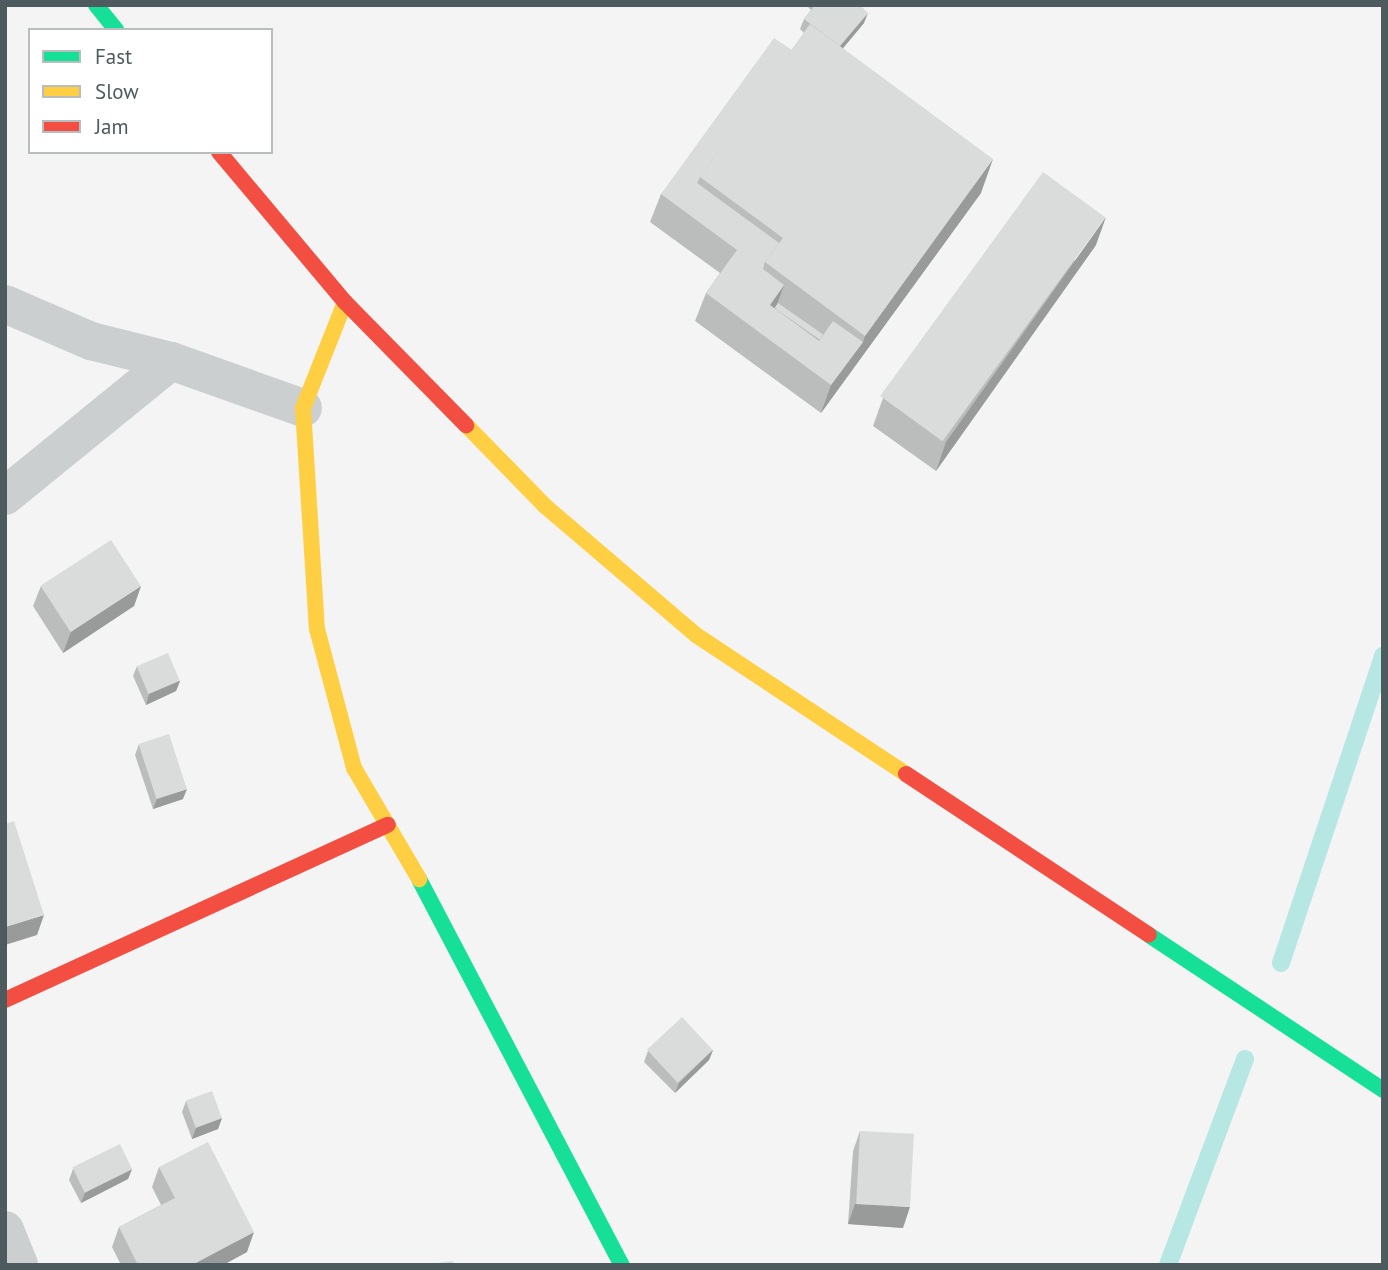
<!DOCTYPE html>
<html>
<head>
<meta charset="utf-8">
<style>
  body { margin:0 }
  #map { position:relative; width:1388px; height:1270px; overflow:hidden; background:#f4f4f4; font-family:"PT Sans",sans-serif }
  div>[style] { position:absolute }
  .stream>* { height:18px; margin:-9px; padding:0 9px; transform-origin:9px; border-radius:9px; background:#b6e7e3 }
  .street>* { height:38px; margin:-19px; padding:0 19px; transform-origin:19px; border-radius:19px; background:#cccfcf }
  .fast>* { height:16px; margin:-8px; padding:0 8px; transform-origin:8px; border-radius:8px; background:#16e098 }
  .slow>* { height:16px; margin:-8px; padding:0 8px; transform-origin:8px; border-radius:8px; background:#ffcf43 }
  .jam>* { height:16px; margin:-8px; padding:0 8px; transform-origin:8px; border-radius:8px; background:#f24e42 }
  .wall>* { inset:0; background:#bbbdbd }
  .shaded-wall>* { inset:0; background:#999a9a }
  .building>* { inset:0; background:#dadcdc; transform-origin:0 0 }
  span { translate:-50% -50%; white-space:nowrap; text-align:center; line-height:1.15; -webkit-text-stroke:5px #fff; paint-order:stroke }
  .frame { position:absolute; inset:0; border:7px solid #4d5b5e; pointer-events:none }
  .legend { position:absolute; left:28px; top:28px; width:245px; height:126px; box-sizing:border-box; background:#fff; border:2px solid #b8bdbf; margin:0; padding:9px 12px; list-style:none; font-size:21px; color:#4d5b5e }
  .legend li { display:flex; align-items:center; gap:14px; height:35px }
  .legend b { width:35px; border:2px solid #b8bdbf }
</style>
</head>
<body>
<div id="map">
  <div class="stream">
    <div style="left:1281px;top:963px;width:324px;rotate:-71.6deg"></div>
    <div style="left:1168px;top:1265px;width:220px;rotate:-69.5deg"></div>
  </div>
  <div class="street">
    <div style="left:5px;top:304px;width:94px;rotate:23.3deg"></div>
    <div style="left:91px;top:341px;width:82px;rotate:14deg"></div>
    <div style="left:171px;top:361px;width:140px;rotate:19.6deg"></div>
    <div style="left:5px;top:496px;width:214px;rotate:-39.1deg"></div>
    <div style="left:5px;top:1230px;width:38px;rotate:68deg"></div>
  </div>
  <div class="fast">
    <div style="left:96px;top:5px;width:32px;rotate:51deg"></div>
    <div style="left:419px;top:879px;width:436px;rotate:62.3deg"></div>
    <div style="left:1149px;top:935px;width:281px;rotate:33.5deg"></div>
  </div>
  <div class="slow">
    <div style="left:345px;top:302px;width:114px;rotate:111.6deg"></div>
    <div style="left:303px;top:408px;width:221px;rotate:86.4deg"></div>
    <div style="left:317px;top:629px;width:144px;rotate:75.1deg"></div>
    <div style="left:354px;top:768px;width:129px;rotate:59.6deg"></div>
    <div style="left:466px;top:425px;width:113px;rotate:45.7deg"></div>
    <div style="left:545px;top:506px;width:199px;rotate:40.5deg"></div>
    <div style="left:696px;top:635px;width:252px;rotate:33.5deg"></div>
  </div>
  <div class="jam">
    <div style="left:219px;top:152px;width:196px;rotate:50deg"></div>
    <div style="left:345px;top:302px;width:173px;rotate:45.5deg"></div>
    <div style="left:906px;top:774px;width:291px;rotate:33.5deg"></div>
    <div style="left:5px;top:1000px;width:421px;rotate:-24.6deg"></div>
  </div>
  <div class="wall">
    <div style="clip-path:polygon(806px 5px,860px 5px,864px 23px,843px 48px,981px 193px,821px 413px,695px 321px,706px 293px,720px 273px,650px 222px,661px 194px,792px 50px,804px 33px,800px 29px,804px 19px,811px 10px)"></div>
    <div style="clip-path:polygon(1096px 245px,936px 471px,873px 426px,883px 398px)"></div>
    <div style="clip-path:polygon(41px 586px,141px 586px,134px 606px,63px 653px,33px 606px)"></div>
    <div style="clip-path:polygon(137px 666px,180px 681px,176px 691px,146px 705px,133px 676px)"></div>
    <div style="clip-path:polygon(139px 744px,183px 799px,153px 809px,135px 755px)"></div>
    <div style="clip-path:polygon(713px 1050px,709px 1060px,675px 1093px,644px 1062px,648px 1051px)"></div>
    <div style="clip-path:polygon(186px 1101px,222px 1118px,218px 1129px,192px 1139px,182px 1112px)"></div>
    <div style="clip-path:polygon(860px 1131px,903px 1228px,848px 1224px,853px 1151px)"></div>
    <div style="clip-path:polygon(159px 1167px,247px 1252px,223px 1265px,121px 1265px,112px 1247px,119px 1227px,161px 1205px,152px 1187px)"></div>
    <div style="clip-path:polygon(73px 1169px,132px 1169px,128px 1179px,81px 1203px,69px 1180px)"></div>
  </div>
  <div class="shaded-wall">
    <div style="clip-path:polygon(868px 13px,864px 23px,834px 59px,838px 48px)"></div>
    <div style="clip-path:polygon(993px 159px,981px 193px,821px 413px,831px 385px,863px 342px,865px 336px)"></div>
    <div style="clip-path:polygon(1106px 217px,1096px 245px,936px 471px,946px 442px)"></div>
    <div style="clip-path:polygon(784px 285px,774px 313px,770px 305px)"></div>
    <div style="clip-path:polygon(141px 586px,134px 606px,63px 653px,71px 632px)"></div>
    <div style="clip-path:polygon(180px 681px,176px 691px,146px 705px,149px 694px)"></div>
    <div style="clip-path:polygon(187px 789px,183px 799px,153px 809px,157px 799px)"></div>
    <div style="clip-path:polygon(44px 915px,37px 935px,5px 945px,5px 927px)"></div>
    <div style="clip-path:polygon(713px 1050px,709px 1060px,675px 1093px,679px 1083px)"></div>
    <div style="clip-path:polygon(222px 1118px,218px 1129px,192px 1139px,196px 1128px)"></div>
    <div style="clip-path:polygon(132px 1169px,128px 1179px,81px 1203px,85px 1193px)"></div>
    <div style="clip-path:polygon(855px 1204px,910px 1207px,903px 1228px,848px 1224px)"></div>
    <div style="clip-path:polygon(254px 1232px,247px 1252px,223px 1265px,192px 1265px)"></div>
  </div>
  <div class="building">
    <div style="clip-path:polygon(815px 5px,860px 5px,868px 13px,840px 46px,804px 19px)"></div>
    <div style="clip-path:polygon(810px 24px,993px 159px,865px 336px,765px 262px,783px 238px,700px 177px)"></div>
    <div style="clip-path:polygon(774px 38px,792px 50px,700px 177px,697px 183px,779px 243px,765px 262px,763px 269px,784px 285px,770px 305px,819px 341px,833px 321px,863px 342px,831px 385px,706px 293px,737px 250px,661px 194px)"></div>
    <div style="left:1043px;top:172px;width:77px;height:277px;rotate:36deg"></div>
    <div style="left:778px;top:303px;width:55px;height:6px;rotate:35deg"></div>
    <div style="left:111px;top:540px;width:55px;height:84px;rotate:57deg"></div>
    <div style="left:168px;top:653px;width:30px;height:34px;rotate:67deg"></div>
    <div style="left:169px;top:734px;width:58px;height:32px;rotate:72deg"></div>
    <div style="clip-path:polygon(14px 821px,44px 915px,5px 927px,5px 824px)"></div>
    <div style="left:682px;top:1017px;width:45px;height:48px;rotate:47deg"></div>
    <div style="left:212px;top:1091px;width:29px;height:28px;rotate:70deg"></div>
    <div style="left:860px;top:1131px;width:54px;height:73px;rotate:3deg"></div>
    <div style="clip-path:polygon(208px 1142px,254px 1232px,192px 1265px,138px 1265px,119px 1227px,175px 1198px,159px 1167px)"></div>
    <div style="left:120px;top:1144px;width:28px;height:53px;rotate:64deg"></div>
    <div style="clip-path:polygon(453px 1261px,453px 1265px,422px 1265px)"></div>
  </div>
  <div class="frame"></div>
  <ul class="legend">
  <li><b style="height:9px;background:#16e098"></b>Fast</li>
  <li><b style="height:9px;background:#ffcf43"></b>Slow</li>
  <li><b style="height:9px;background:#f24e42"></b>Jam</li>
  </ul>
</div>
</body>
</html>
